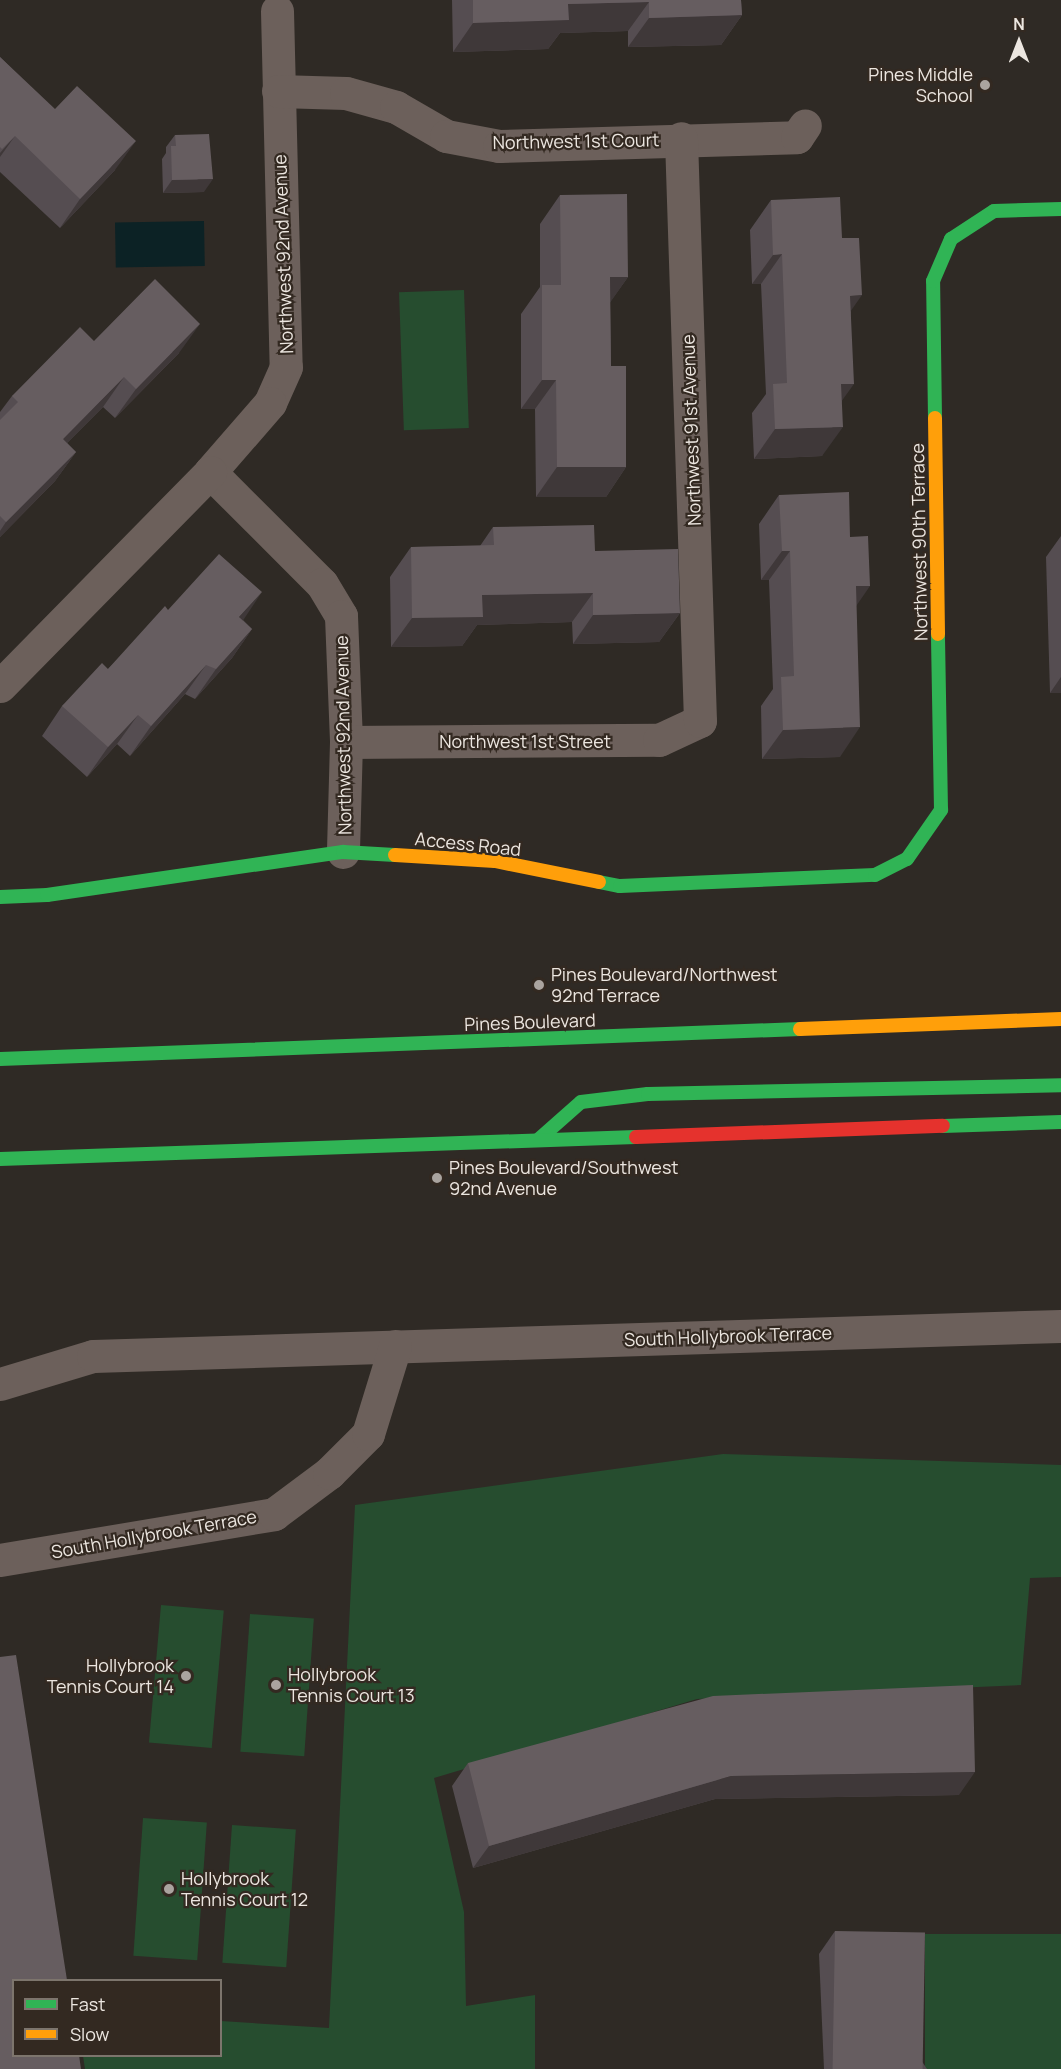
<!DOCTYPE html>
<html>
<head>
<meta charset="utf-8">
<style>
  body { margin:0 }
  #map { position:relative; width:1061px; height:2069px; overflow:hidden; background:#2f2a25; font-family:Manrope,sans-serif }
  div>[style] { position:absolute }
  .green>* { inset:0; background:#264d2f; transform-origin:0 0 }
  .water>* { inset:0; background:#0c2225; transform-origin:0 0 }
  .street>* { height:33px; margin:-16.5px; padding:0 16.5px; transform-origin:16.5px; border-radius:16.5px; background:#6c605b }
  .fast>* { height:14px; margin:-7px; padding:0 7px; transform-origin:7px; border-radius:7px; background:#30b455 }
  .slow>* { height:14px; margin:-7px; padding:0 7px; transform-origin:7px; border-radius:7px; background:#ff9f0a }
  .jam>* { height:14px; margin:-7px; padding:0 7px; transform-origin:7px; border-radius:7px; background:#e5322d }
  .wall>* { inset:0; background:#554d51 }
  .shaded-wall>* { inset:0; background:#3f3839 }
  .building>* { inset:0; background:#665d60; transform-origin:0 0 }
  .dots>* { width:16px; height:16px; translate:-50% -50%; box-sizing:border-box; border:3px solid #332921; border-radius:50% }
  span { translate:-50% -50%; white-space:nowrap; text-align:center; line-height:1.15; -webkit-text-stroke:4.5px #332921; paint-order:stroke }
  .poi-label { font-size:18px; color:#ece6e0 }
  .right { translate:-100% -50%; text-align:right }
  .left { translate:0 -50%; text-align:left }
  .street-label { font-size:18px; color:#ece6e0 }
  .legend { position:absolute; left:12px; top:1979px; width:210px; height:78px; box-sizing:border-box; background:#332921; border:2px solid #7d756d; margin:0; padding:8px 10px; list-style:none; font-size:18px; color:#ece6e0 }
  .legend li { display:flex; align-items:center; gap:12px; height:30px }
  .legend b { width:30px; border:2px solid #7d756d }
  .north { position:absolute; left:989px; top:12px; width:60px; height:60px; -webkit-text-stroke:4px #332921; paint-order:stroke; rotate:0deg; font-size:16px; font-weight:700; line-height:24px; text-align:center; color:#ece6e0 }
  .north::after { content:''; display:block; margin:auto; width:21px; height:27px; background:#ece6e0; clip-path:polygon(50% 0,100% 100%,50% 72%,0 100%) }
</style>
</head>
<body>
<div id="map">
  <div class="green">
    <div style="left:464px;top:290px;width:138px;height:65px;rotate:88deg"></div>
    <div style="clip-path:polygon(723px 1454px,1061px 1465px,1061px 1577px,1030px 1578px,1021px 1685px,697px 1699px,434px 1778px,464px 1912px,466px 2006px,535px 1995px,535px 2069px,85px 2069px,83px 2056px,220px 2056px,221px 2021px,329px 2028px,355px 1505px)"></div>
    <div style="left:161px;top:1605px;width:63px;height:138px;rotate:5deg"></div>
    <div style="left:250px;top:1614px;width:64px;height:138px;rotate:4deg"></div>
    <div style="left:143px;top:1818px;width:64px;height:138px;rotate:4deg"></div>
    <div style="left:232px;top:1825px;width:64px;height:138px;rotate:4deg"></div>
    <div style="left:1061px;top:1934px;width:135px;height:136px;rotate:90deg"></div>
  </div>
  <div class="water">
    <div style="left:204px;top:221px;width:45px;height:89px;rotate:89deg"></div>
  </div>
  <div class="street">
    <div style="left:277px;top:11px;width:356px;rotate:88.6deg"></div>
    <div style="left:286px;top:367px;width:39px;rotate:114deg"></div>
    <div style="left:270px;top:403px;width:91px;rotate:131deg"></div>
    <div style="left:210px;top:472px;width:158px;rotate:45deg"></div>
    <div style="left:322px;top:584px;width:37px;rotate:59deg"></div>
    <div style="left:341px;top:616px;width:126px;rotate:87.7deg"></div>
    <div style="left:346px;top:742px;width:110px;rotate:91.6deg"></div>
    <div style="left:278px;top:91px;width:68px;rotate:1.7deg"></div>
    <div style="left:346px;top:93px;width:52px;rotate:15.6deg"></div>
    <div style="left:396px;top:107px;width:58px;rotate:30.1deg"></div>
    <div style="left:446px;top:136px;width:54px;rotate:10.7deg"></div>
    <div style="left:499px;top:146px;width:298px;rotate:-1.7deg"></div>
    <div style="left:797px;top:137px;width:14px;rotate:-56deg"></div>
    <div style="left:0;top:686px;width:300px;rotate:-45.5deg"></div>
    <div style="left:346px;top:742px;width:313px;rotate:-0.4deg"></div>
    <div style="left:659px;top:740px;width:45px;rotate:-24.9deg"></div>
    <div style="left:700px;top:721px;width:583px;rotate:-91.87deg"></div>
    <div style="left:0;top:1384px;width:97px;rotate:-16.8deg"></div>
    <div style="left:93px;top:1356px;width:968px;rotate:-1.78deg"></div>
    <div style="left:0;top:1560px;width:278px;rotate:-9.5deg"></div>
    <div style="left:274px;top:1514px;width:69px;rotate:-36.7deg"></div>
    <div style="left:329px;top:1473px;width:55px;rotate:-45deg"></div>
    <div style="left:368px;top:1434px;width:92px;rotate:-72.9deg"></div>
  </div>
  <div class="fast">
    <div style="left:935px;top:418px;width:137px;rotate:-90.8deg"></div>
    <div style="left:933px;top:281px;width:46px;rotate:-66.8deg"></div>
    <div style="left:951px;top:239px;width:51px;rotate:-33.1deg"></div>
    <div style="left:994px;top:211px;width:67px;rotate:-1.7deg"></div>
    <div style="left:599px;top:882px;width:21px;rotate:11deg"></div>
    <div style="left:620px;top:886px;width:255px;rotate:-2.5deg"></div>
    <div style="left:875px;top:875px;width:36px;rotate:-27deg"></div>
    <div style="left:907px;top:859px;width:60px;rotate:-55.2deg"></div>
    <div style="left:941px;top:810px;width:176px;rotate:-91deg"></div>
    <div style="left:0;top:897px;width:47px;rotate:-2.4deg"></div>
    <div style="left:47px;top:895px;width:299px;rotate:-8.3deg"></div>
    <div style="left:343px;top:852px;width:52px;rotate:3.3deg"></div>
    <div style="left:0;top:1059px;width:801px;rotate:-2.15deg"></div>
    <div style="left:943px;top:1126px;width:118px;rotate:-1.9deg"></div>
    <div style="left:538px;top:1140px;width:57px;rotate:-41.5deg"></div>
    <div style="left:581px;top:1102px;width:67px;rotate:-6.8deg"></div>
    <div style="left:648px;top:1094px;width:413px;rotate:-1.2deg"></div>
    <div style="left:0;top:1159px;width:636px;rotate:-1.98deg"></div>
  </div>
  <div class="slow">
    <div style="left:935px;top:418px;width:216px;rotate:89.2deg"></div>
    <div style="left:395px;top:855px;width:100px;rotate:3.4deg"></div>
    <div style="left:495px;top:861px;width:106px;rotate:11.4deg"></div>
    <div style="left:800px;top:1029px;width:261px;rotate:-2.2deg"></div>
  </div>
  <div class="jam">
    <div style="left:636px;top:1137px;width:307px;rotate:-2.1deg"></div>
  </div>
  <div class="wall">
    <div style="clip-path:polygon(452px 0,741px 0,742px 15px,721px 45px,628px 47px,628px 31px,560px 33px,548px 49px,453px 52px)"></div>
    <div style="clip-path:polygon(0 57px,115px 170px,60px 228px,0 172px)"></div>
    <div style="clip-path:polygon(175px 135px,204px 192px,163px 193px,162px 159px,166px 153px,166px 147px)"></div>
    <div style="clip-path:polygon(560px 195px,628px 277px,610px 302px,611px 366px,626px 467px,606px 497px,536px 497px,535px 409px,521px 409px,521px 314px,540px 287px,540px 224px)"></div>
    <div style="clip-path:polygon(771px 200px,842px 238px,851px 311px,842px 401px,822px 456px,754px 459px,752px 413px,766px 394px,761px 284px,752px 284px,750px 230px)"></div>
    <div style="clip-path:polygon(94px 341px,179px 353px,115px 418px,103px 407px,67px 443px,76px 452px,55px 481px,0 537px,0 412px,12px 396px)"></div>
    <div style="clip-path:polygon(779px 495px,850px 537px,856px 606px,840px 757px,762px 759px,761px 706px,773px 689px,769px 580px,761px 580px,759px 524px)"></div>
    <div style="clip-path:polygon(493px 527px,595px 551px,680px 613px,659px 642px,573px 644px,572px 622px,477px 625px,462px 646px,391px 647px,390px 577px,411px 547px,480px 546px)"></div>
    <div style="clip-path:polygon(1061px 536px,1061px 693px,1050px 693px,1046px 557px)"></div>
    <div style="clip-path:polygon(168px 610px,243px 620px,252px 629px,232px 658px,195px 699px,185px 694px,130px 756px,117px 744px,87px 777px,42px 736px,62px 706px,108px 669px)"></div>
    <div style="clip-path:polygon(468px 1763px,959px 1795px,715px 1799px,473px 1868px,452px 1786px)"></div>
    <div style="clip-path:polygon(835px 1931px,927px 2069px,824px 2069px,819px 1954px)"></div>
  </div>
  <div class="shaded-wall">
    <div style="clip-path:polygon(649px 2px,628px 31px,560px 33px,548px 49px,453px 52px,473px 23px,568px 4px)"></div>
    <div style="clip-path:polygon(742px 15px,721px 45px,628px 47px,649px 18px)"></div>
    <div style="clip-path:polygon(15px 136px,0 157px,0 153px)"></div>
    <div style="clip-path:polygon(136px 141px,115px 170px,60px 228px,80px 199px)"></div>
    <div style="clip-path:polygon(213px 179px,204px 192px,163px 193px,172px 180px)"></div>
    <div style="clip-path:polygon(782px 254px,761px 284px,752px 284px,773px 255px)"></div>
    <div style="clip-path:polygon(610px 277px,628px 277px,607px 307px)"></div>
    <div style="clip-path:polygon(862px 295px,841px 325px,850px 296px)"></div>
    <div style="clip-path:polygon(200px 324px,179px 353px,115px 418px,136px 389px)"></div>
    <div style="clip-path:polygon(124px 377px,103px 407px,42px 468px,63px 439px)"></div>
    <div style="clip-path:polygon(542px 380px,556px 380px,535px 409px,521px 409px)"></div>
    <div style="clip-path:polygon(841px 384px,854px 384px,833px 413px)"></div>
    <div style="clip-path:polygon(843px 427px,822px 456px,754px 459px,775px 429px)"></div>
    <div style="clip-path:polygon(76px 452px,55px 481px,0 537px,0 531px,6px 522px)"></div>
    <div style="clip-path:polygon(557px 467px,626px 467px,606px 497px,536px 497px)"></div>
    <div style="clip-path:polygon(782px 551px,790px 551px,769px 580px,761px 580px)"></div>
    <div style="clip-path:polygon(856px 586px,870px 586px,850px 615px)"></div>
    <div style="clip-path:polygon(262px 592px,242px 622px,239px 617px)"></div>
    <div style="clip-path:polygon(593px 593px,572px 622px,477px 625px,462px 646px,391px 647px,412px 618px,482px 595px)"></div>
    <div style="clip-path:polygon(680px 613px,659px 642px,573px 644px,593px 615px)"></div>
    <div style="clip-path:polygon(252px 629px,232px 658px,195px 699px,216px 669px)"></div>
    <div style="clip-path:polygon(206px 665px,185px 694px,130px 756px,151px 726px)"></div>
    <div style="clip-path:polygon(1061px 677px,1061px 693px,1050px 693px)"></div>
    <div style="clip-path:polygon(138px 715px,117px 744px,87px 777px,108px 747px)"></div>
    <div style="clip-path:polygon(860px 727px,840px 757px,762px 759px,783px 730px)"></div>
    <div style="clip-path:polygon(975px 1772px,959px 1795px,715px 1799px,473px 1868px,489px 1846px,731px 1776px)"></div>
  </div>
  <div class="building">
    <div style="clip-path:polygon(473px 0,741px 0,742px 15px,649px 18px,649px 2px,568px 4px,569px 20px,473px 23px)"></div>
    <div style="clip-path:polygon(0 57px,55px 109px,77px 86px,136px 141px,80px 199px,15px 136px,2px 149px,0 147px)"></div>
    <div style="clip-path:polygon(209px 134px,213px 179px,172px 180px,171px 146px,176px 146px,175px 135px)"></div>
    <div style="clip-path:polygon(627px 194px,628px 277px,610px 277px,611px 366px,626px 366px,626px 467px,557px 467px,556px 380px,542px 380px,542px 285px,561px 285px,560px 195px)"></div>
    <div style="clip-path:polygon(840px 197px,842px 238px,859px 238px,862px 295px,850px 296px,854px 384px,841px 384px,843px 427px,775px 429px,773px 384px,787px 383px,782px 254px,773px 255px,771px 200px)"></div>
    <div style="clip-path:polygon(155px 279px,200px 324px,136px 389px,124px 377px,63px 439px,76px 452px,6px 522px,0 516px,0 420px,18px 402px,12px 396px,80px 327px,94px 341px)"></div>
    <div style="clip-path:polygon(849px 492px,850px 537px,868px 536px,870px 586px,856px 586px,860px 727px,783px 730px,781px 677px,794px 676px,790px 551px,782px 551px,779px 495px)"></div>
    <div style="clip-path:polygon(594px 525px,595px 551px,678px 549px,680px 613px,593px 615px,593px 593px,482px 595px,483px 617px,412px 618px,411px 547px,494px 545px,493px 527px)"></div>
    <div style="clip-path:polygon(219px 554px,262px 592px,239px 617px,252px 629px,216px 669px,206px 665px,151px 726px,138px 715px,108px 747px,62px 706px,102px 663px,108px 669px,165px 606px,168px 610px)"></div>
    <div style="clip-path:polygon(16px 1655px,67px 1980px,14px 1980px,14px 2055px,79px 2055px,81px 2069px,0 2069px,0 1657px)"></div>
    <div style="clip-path:polygon(973px 1685px,975px 1772px,731px 1776px,489px 1846px,468px 1763px,713px 1696px)"></div>
    <div style="left:835px;top:1931px;width:90px;height:138px;rotate:1deg"></div>
  </div>
  <div class="dots">
    <div style="left:985px;top:85px;background:#aaa49f"></div>
    <div style="left:539px;top:985px;background:#aaa49f"></div>
    <div style="left:437px;top:1178px;background:#aaa49f"></div>
    <div style="left:186px;top:1676px;background:#aaa49f"></div>
    <div style="left:276px;top:1685px;background:#aaa49f"></div>
    <div style="left:169px;top:1889px;background:#aaa49f"></div>
  </div>
  <div class="poi-label">
    <span class="right" style="left:973px;top:85px">Pines Middle<br>School</span>
    <span class="left" style="left:551px;top:985px">Pines Boulevard/Northwest<br>92nd Terrace</span>
    <span class="left" style="left:449px;top:1178px">Pines Boulevard/Southwest<br>92nd Avenue</span>
    <span class="right" style="left:174px;top:1676px">Hollybrook<br>Tennis Court 14</span>
    <span class="left" style="left:288px;top:1685px">Hollybrook<br>Tennis Court 13</span>
    <span class="left" style="left:181px;top:1889px">Hollybrook<br>Tennis Court 12</span>
  </div>
  <div class="street-label">
    <span style="left:576px;top:141px;rotate:-1deg">Northwest 1st Court</span>
    <span style="left:283px;top:254px;rotate:-92deg">Northwest 92nd Avenue</span>
    <span style="left:691px;top:430px;rotate:-92deg">Northwest 91st Avenue</span>
    <span style="left:919px;top:542px;rotate:-91deg">Northwest 90th Terrace</span>
    <span style="left:343px;top:735px;rotate:-91deg">Northwest 92nd Avenue</span>
    <span style="left:525px;top:741px">Northwest 1st Street</span>
    <span style="left:468px;top:844px;rotate:6deg">Access Road</span>
    <span style="left:530px;top:1022px;rotate:-2deg">Pines Boulevard</span>
    <span style="left:728px;top:1336px;rotate:-2deg">South Hollybrook Terrace</span>
    <span style="left:154px;top:1534px;rotate:-10deg">South Hollybrook Terrace</span>
  </div>
  <ul class="legend">
  <li><b style="height:8px;background:#30b455"></b>Fast</li>
  <li><b style="height:8px;background:#ff9f0a"></b>Slow</li>
  </ul>
  <div class="north">N</div>
</div>
</body>
</html>
